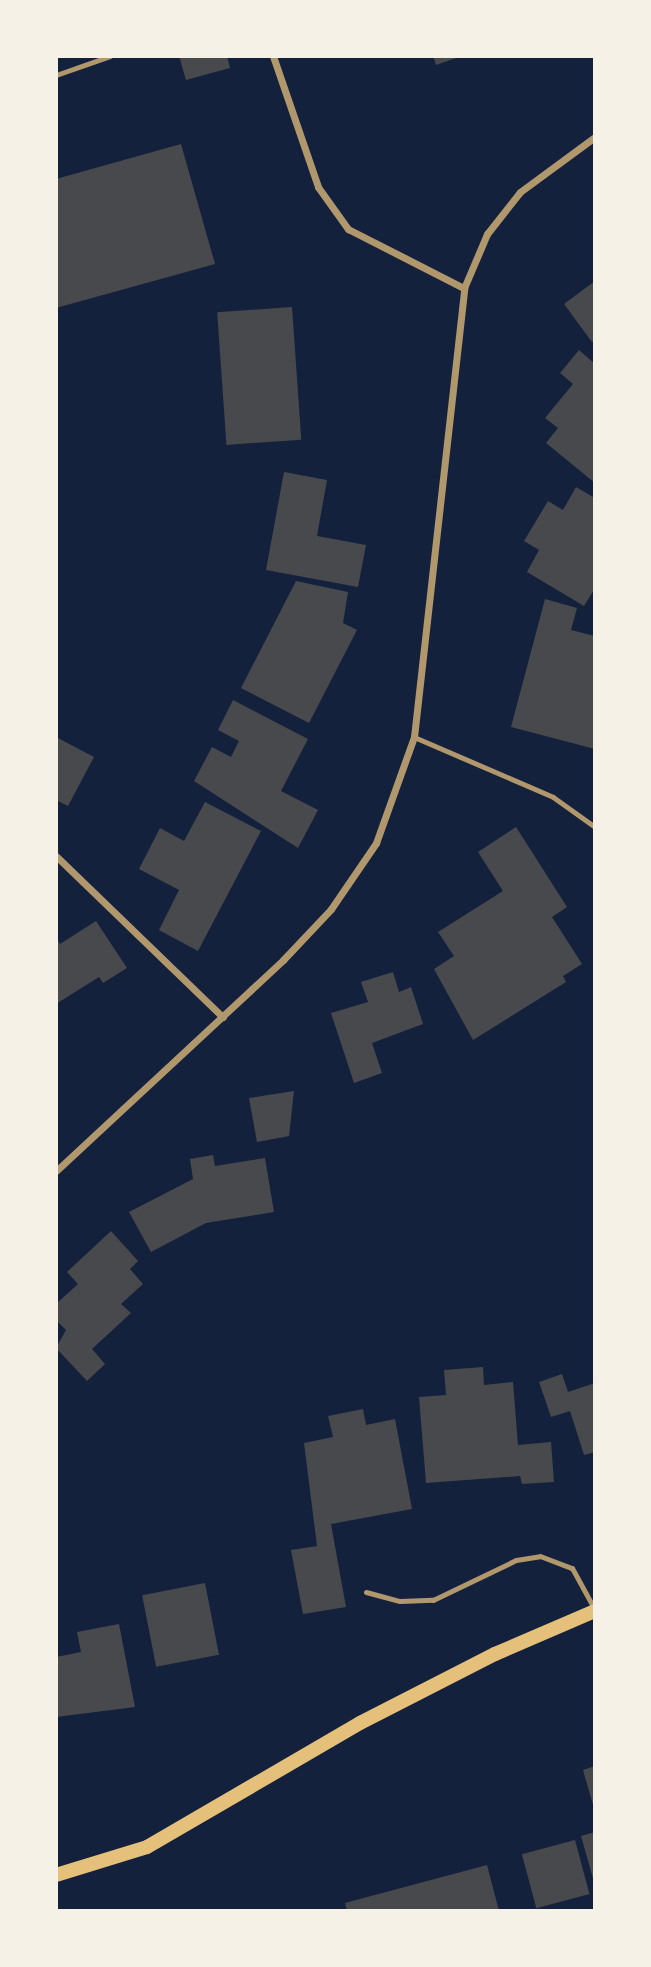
<!DOCTYPE html>
<html>
<head>
<meta charset="utf-8">
<style>
  body { margin:0 }
  #map { position:relative; width:651px; height:1967px; overflow:hidden; background:#14213d; font-family:Roboto,sans-serif }
  div>[style] { position:absolute }
  .building>* { inset:0; background:#48494c; transform-origin:0 0 }
  .service>* { height:5px; margin:-2.5px; padding:0 2.5px; transform-origin:2.5px; border-radius:2.5px; background:#b1986c }
  .minor>* { height:7px; margin:-3.5px; padding:0 3.5px; transform-origin:3.5px; border-radius:3.5px; background:#b1986c }
  .secondary>* { height:14px; margin:-7px; padding:0 7px; transform-origin:7px; border-radius:7px; background:#e5c07b }
  span { translate:-50% -50%; white-space:nowrap; text-align:center; line-height:1.15; -webkit-text-stroke:5px #f6f1e7; paint-order:stroke }
  .frame { position:absolute; inset:0; border:58px solid #f6f1e7; pointer-events:none }
</style>
</head>
<body>
<div id="map">
  <div class="building">
    <div style="clip-path:polygon(179px 56px,227px 56px,230px 68px,186px 80px)"></div>
    <div style="clip-path:polygon(433px 56px,462px 56px,436px 65px)"></div>
    <div style="clip-path:polygon(181px 144px,215px 264px,56px 308px,56px 179px)"></div>
    <div style="clip-path:polygon(595px 281px,595px 341px,592px 342px,564px 304px)"></div>
    <div style="left:292px;top:307px;width:133px;height:75px;rotate:86deg"></div>
    <div style="clip-path:polygon(579px 350px,595px 364px,595px 483px,546px 443px,558px 428px,545px 418px,573px 384px,560px 373px)"></div>
    <div style="clip-path:polygon(284px 472px,327px 480px,317px 536px,366px 545px,358px 587px,266px 570px)"></div>
    <div style="clip-path:polygon(576px 487px,595px 498px,595px 588px,584px 606px,527px 572px,539px 550px,524px 541px,548px 501px,563px 510px)"></div>
    <div style="clip-path:polygon(296px 581px,348px 592px,343px 623px,357px 630px,309px 723px,241px 688px)"></div>
    <div style="clip-path:polygon(545px 599px,577px 608px,571px 630px,595px 636px,595px 749px,511px 727px)"></div>
    <div style="clip-path:polygon(233px 700px,308px 739px,281px 791px,318px 810px,298px 848px,194px 781px,212px 747px,231px 757px,239px 741px,218px 730px)"></div>
    <div style="clip-path:polygon(56px 737px,94px 757px,68px 806px,56px 800px)"></div>
    <div style="clip-path:polygon(205px 802px,261px 831px,198px 951px,159px 930px,179px 890px,139px 869px,160px 828px,184px 841px)"></div>
    <div style="clip-path:polygon(516px 827px,567px 907px,552px 917px,582px 964px,563px 976px,566px 982px,473px 1040px,434px 969px,454px 956px,438px 932px,503px 891px,478px 852px)"></div>
    <div style="clip-path:polygon(96px 921px,127px 968px,103px 983px,99px 977px,56px 1004px,56px 938px,60px 944px)"></div>
    <div style="clip-path:polygon(393px 972px,399px 992px,411px 987px,423px 1024px,372px 1043px,382px 1073px,354px 1083px,331px 1013px,368px 1002px,361px 982px)"></div>
    <div style="clip-path:polygon(294px 1091px,289px 1136px,257px 1142px,249px 1098px)"></div>
    <div style="clip-path:polygon(213px 1155px,215px 1166px,265px 1158px,274px 1212px,206px 1223px,151px 1252px,129px 1212px,193px 1179px,190px 1159px)"></div>
    <div style="clip-path:polygon(111px 1231px,138px 1261px,130px 1269px,143px 1284px,121px 1304px,131px 1313px,92px 1349px,105px 1364px,87px 1381px,56px 1348px,66px 1330px,56px 1320px,56px 1304px,78px 1284px,67px 1272px)"></div>
    <div style="clip-path:polygon(483px 1367px,484px 1385px,513px 1382px,518px 1445px,551px 1442px,554px 1482px,522px 1484px,520px 1476px,426px 1483px,419px 1397px,446px 1395px,444px 1370px)"></div>
    <div style="clip-path:polygon(562px 1374px,568px 1392px,595px 1383px,595px 1452px,584px 1455px,570px 1411px,551px 1417px,539px 1382px)"></div>
    <div style="clip-path:polygon(363px 1409px,366px 1425px,395px 1419px,412px 1509px,331px 1524px,346px 1607px,303px 1614px,291px 1550px,317px 1546px,304px 1443px,333px 1437px,328px 1416px)"></div>
    <div style="left:205px;top:1583px;width:73px;height:64px;rotate:79deg"></div>
    <div style="clip-path:polygon(119px 1624px,135px 1707px,56px 1717px,56px 1657px,81px 1652px,77px 1632px)"></div>
    <div style="clip-path:polygon(595px 1766px,595px 1808px,594px 1808px,583px 1770px)"></div>
    <div style="clip-path:polygon(595px 1832px,595px 1882px,594px 1882px,581px 1836px)"></div>
    <div style="left:575px;top:1840px;width:56px;height:55px;rotate:75deg"></div>
    <div style="clip-path:polygon(487px 1865px,499px 1911px,347px 1911px,345px 1903px)"></div>
  </div>
  <div class="service">
    <div style="left:56px;top:75px;width:57px;rotate:-19.4deg"></div>
    <div style="left:414px;top:737px;width:151px;rotate:23.3deg"></div>
    <div style="left:553px;top:797px;width:52px;rotate:35.5deg"></div>
    <div style="left:366px;top:1592px;width:35px;rotate:15deg"></div>
    <div style="left:400px;top:1601px;width:33px;rotate:-2deg"></div>
    <div style="left:433px;top:1600px;width:92px;rotate:-25.7deg"></div>
    <div style="left:516px;top:1560px;width:24px;rotate:-9deg"></div>
    <div style="left:540px;top:1556px;width:34px;rotate:21deg"></div>
    <div style="left:572px;top:1568px;width:48px;rotate:61.3deg"></div>
  </div>
  <div class="minor">
    <div style="left:273px;top:56px;width:139px;rotate:71deg"></div>
    <div style="left:318px;top:187px;width:52px;rotate:54.5deg"></div>
    <div style="left:348px;top:229px;width:130px;rotate:27deg"></div>
    <div style="left:56px;top:856px;width:232px;rotate:44deg"></div>
    <div style="left:56px;top:1171px;width:310px;rotate:-42.9deg"></div>
    <div style="left:283px;top:960px;width:70px;rotate:-46.7deg"></div>
    <div style="left:331px;top:909px;width:80px;rotate:-55.7deg"></div>
    <div style="left:376px;top:843px;width:113px;rotate:-70.3deg"></div>
    <div style="left:414px;top:737px;width:452px;rotate:-83.6deg"></div>
    <div style="left:464px;top:288px;width:59px;rotate:-66.9deg"></div>
    <div style="left:487px;top:234px;width:53px;rotate:-51.8deg"></div>
    <div style="left:520px;top:192px;width:93px;rotate:-36.3deg"></div>
  </div>
  <div class="secondary">
    <div style="left:56px;top:1875px;width:95px;rotate:-17.1deg"></div>
    <div style="left:147px;top:1847px;width:246px;rotate:-30.2deg"></div>
    <div style="left:360px;top:1723px;width:152px;rotate:-27.1deg"></div>
    <div style="left:495px;top:1654px;width:109px;rotate:-23.3deg"></div>
  </div>
  <div class="frame"></div>
</div>
</body>
</html>
